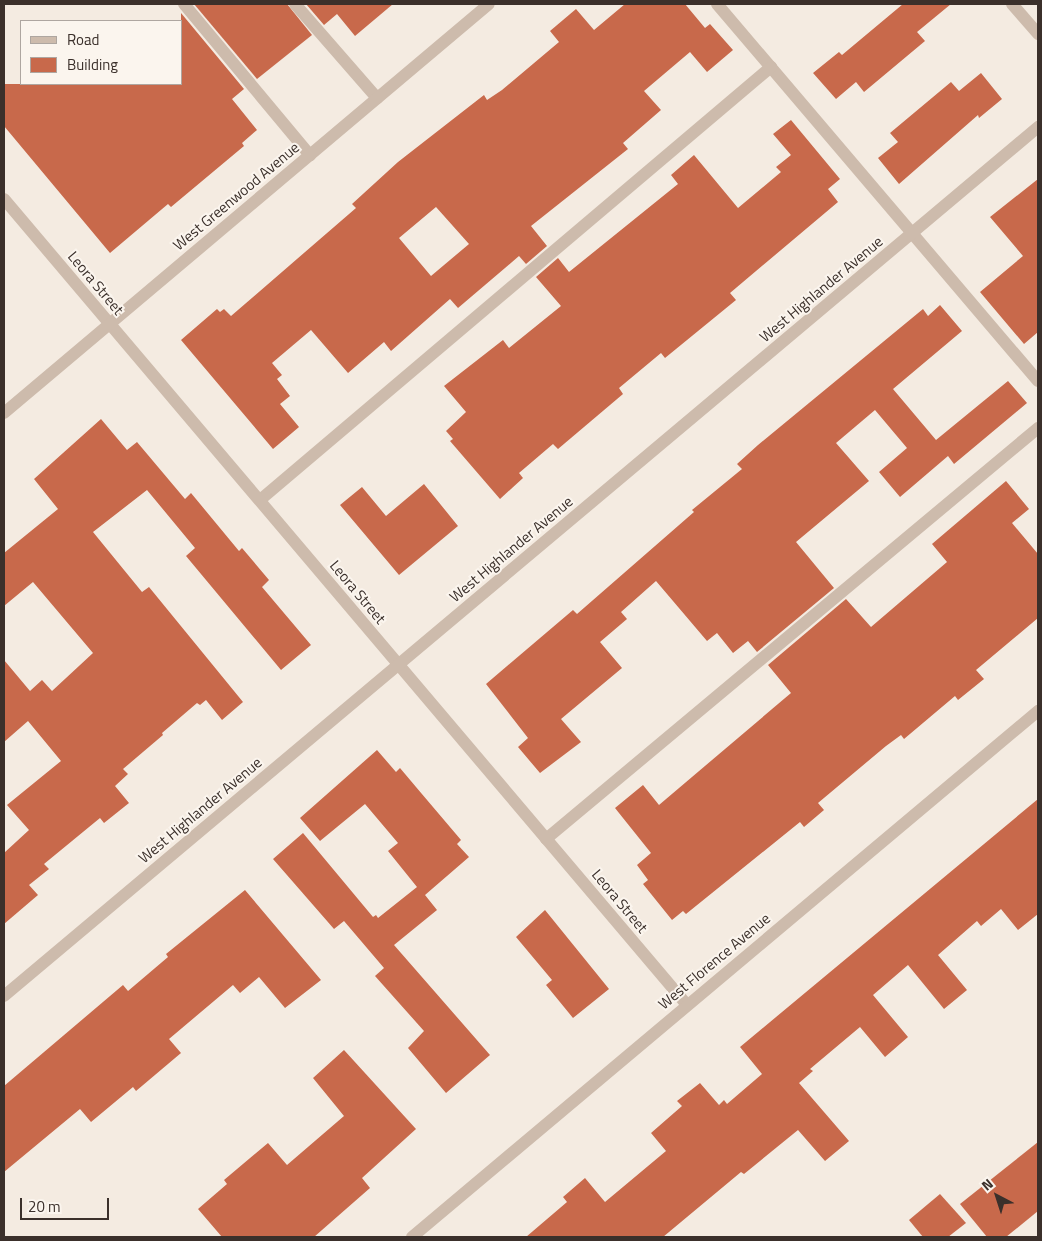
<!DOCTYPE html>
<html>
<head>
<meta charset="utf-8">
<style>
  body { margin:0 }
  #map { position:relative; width:1042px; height:1241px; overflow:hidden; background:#f4ebe1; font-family:"Titillium Web",sans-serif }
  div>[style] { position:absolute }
  .building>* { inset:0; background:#c8694b }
  .service>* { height:12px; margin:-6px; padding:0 6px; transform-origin:6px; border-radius:6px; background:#cdbbac }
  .minor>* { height:12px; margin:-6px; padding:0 6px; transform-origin:6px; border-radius:6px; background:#cdbbac }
  .tertiary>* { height:12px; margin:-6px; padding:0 6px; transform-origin:6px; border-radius:6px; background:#cdbbac }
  span { translate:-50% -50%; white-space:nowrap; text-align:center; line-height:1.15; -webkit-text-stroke:4px #fbf5ee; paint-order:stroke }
  .street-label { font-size:15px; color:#3b302b }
  .frame { position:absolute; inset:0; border:5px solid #3b302b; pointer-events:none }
  .legend { position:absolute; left:20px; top:20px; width:162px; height:65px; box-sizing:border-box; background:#fbf5ee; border:1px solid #aea6a0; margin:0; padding:6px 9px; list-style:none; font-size:15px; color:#3b302b }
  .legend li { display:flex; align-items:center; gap:10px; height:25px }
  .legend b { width:25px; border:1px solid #aea6a0 }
  .north { position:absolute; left:972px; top:1171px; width:50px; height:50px; -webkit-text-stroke:4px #fbf5ee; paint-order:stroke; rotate:320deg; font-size:14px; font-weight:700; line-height:20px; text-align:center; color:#3b302b }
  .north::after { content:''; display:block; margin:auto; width:18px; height:22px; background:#3b302b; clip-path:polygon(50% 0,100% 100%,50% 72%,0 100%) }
  .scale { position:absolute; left:20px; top:1198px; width:89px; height:22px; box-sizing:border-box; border:2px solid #3b302b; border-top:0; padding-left:6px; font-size:15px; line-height:18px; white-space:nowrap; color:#3b302b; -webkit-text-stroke:4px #fbf5ee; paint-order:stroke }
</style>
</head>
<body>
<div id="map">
  <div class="building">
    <div style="clip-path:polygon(194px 4px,287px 4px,312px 35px,257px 79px)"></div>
    <div style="clip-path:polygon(306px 4px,393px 4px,355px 36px,337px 14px,324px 25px)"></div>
    <div style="clip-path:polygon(evenodd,625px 4px,685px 4px,705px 28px,710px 24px,733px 50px,707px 72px,690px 52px,644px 91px,661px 110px,623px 143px,628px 149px,531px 226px,547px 246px,526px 264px,519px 256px,458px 308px,450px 299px,391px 351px,384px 342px,348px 373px,311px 330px,272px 363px,282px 375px,277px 379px,290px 396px,280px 404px,299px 427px,273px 449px,181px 340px,217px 309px,220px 312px,224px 309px,231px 316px,356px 208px,352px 204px,398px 162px,484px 95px,487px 100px,502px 90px,559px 42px,550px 31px,576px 9px,594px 30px,625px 4px,436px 207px,469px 244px,431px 276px,399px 238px,436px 207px)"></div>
    <div style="clip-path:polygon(903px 4px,951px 4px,917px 32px,925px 41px,864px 92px,856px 82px,836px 99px,813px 73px,839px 52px,842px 55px)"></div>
    <div style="clip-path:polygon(181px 13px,244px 89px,232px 99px,257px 130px,242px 143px,244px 146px,171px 207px,168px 204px,110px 253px,4px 126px,4px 84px,181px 84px)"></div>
    <div style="clip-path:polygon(981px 73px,1002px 99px,979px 118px,978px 115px,899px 184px,878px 158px,898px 142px,890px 133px,951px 82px,959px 91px)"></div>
    <div style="clip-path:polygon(791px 120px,840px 179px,828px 189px,838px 202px,730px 293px,736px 300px,665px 358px,661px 353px,619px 388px,623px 394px,558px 449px,553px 444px,519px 473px,523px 478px,500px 499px,450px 441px,453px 439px,446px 431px,466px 412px,444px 386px,503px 340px,509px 348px,561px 306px,536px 277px,558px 258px,569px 272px,678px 184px,671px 175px,694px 155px,738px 208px,781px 172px,776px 167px,791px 155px,773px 134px)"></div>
    <div style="clip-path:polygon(1038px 179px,1038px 332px,1024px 344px,980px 292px,1023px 256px,990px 217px)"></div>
    <div style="clip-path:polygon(940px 305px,962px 331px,893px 389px,936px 440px,1008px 381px,1027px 403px,954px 464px,948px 456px,900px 497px,879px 472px,907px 448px,875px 410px,836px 443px,869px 481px,796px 542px,834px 588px,757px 652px,748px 641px,733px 653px,717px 633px,707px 641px,656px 581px,621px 612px,627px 619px,600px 642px,622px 668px,561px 719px,581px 742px,540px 773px,518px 747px,528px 738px,486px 684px,573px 610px,577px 614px,694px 512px,692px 510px,742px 469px,737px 464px,758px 445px,923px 309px,928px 316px)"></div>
    <div style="clip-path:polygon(101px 419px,127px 450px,137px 442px,185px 499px,191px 493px,239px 551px,242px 548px,269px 580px,262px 587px,311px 645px,281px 670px,186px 556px,195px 548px,147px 490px,93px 532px,142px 592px,149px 587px,243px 702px,222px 720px,206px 700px,200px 705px,197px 703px,162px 733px,163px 735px,123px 769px,128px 774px,115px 786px,129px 803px,104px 823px,100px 818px,44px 864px,49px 869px,29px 885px,38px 895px,4px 924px,4px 853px,29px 830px,7px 805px,61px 761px,28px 721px,4px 742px,4px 660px,30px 691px,42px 680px,52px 691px,93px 653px,33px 582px,4px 606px,4px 553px,58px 509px,34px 479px)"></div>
    <div style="clip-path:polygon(1006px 481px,1029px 509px,1012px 523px,1038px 554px,1038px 618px,976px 670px,984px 679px,958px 700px,955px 696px,904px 739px,901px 735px,886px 746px,818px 803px,824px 810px,804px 827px,800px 822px,686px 914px,683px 911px,672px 920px,643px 884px,648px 880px,637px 865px,651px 853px,615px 808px,643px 785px,659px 805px,791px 693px,768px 665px,846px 599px,871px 627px,947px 562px,932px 544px)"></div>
    <div style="clip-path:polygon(424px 484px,458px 526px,399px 575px,340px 505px,362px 487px,386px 516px)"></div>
    <div style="clip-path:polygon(377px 750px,396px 772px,400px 768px,416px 787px,461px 840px,457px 844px,469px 857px,425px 895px,437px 910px,394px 945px,490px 1055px,446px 1093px,408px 1048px,424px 1031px,375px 976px,384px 968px,344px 921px,334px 929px,273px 859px,303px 833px,373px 917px,376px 915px,378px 918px,417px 887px,388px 851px,398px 843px,365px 804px,320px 841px,300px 818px)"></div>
    <div style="clip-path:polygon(1038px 799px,1038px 914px,1018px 930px,1001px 909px,981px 926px,977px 921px,938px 955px,967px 990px,944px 1009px,908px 965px,873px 995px,908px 1037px,885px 1057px,860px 1027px,810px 1069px,813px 1071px,799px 1083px,849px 1141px,825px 1161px,798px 1130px,744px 1174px,741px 1172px,663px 1237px,526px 1237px,567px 1202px,563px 1197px,585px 1178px,605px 1202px,666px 1151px,651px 1133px,682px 1106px,677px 1101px,700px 1083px,719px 1105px,724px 1100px,727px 1104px,762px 1074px,740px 1047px)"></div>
    <div style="clip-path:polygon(245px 890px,321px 980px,285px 1008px,259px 977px,240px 993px,233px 985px,169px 1039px,181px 1053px,136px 1091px,133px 1087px,91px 1122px,80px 1109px,4px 1172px,4px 1086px,123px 985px,128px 991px,168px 957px,166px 954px)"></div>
    <div style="clip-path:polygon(545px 910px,609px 989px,573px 1018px,546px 985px,552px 980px,516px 937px)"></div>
    <div style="clip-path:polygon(344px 1050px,416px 1129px,362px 1178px,370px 1188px,314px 1237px,222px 1237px,198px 1209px,227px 1184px,224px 1180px,268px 1143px,287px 1165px,344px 1116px,313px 1078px)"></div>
    <div style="clip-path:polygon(1038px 1142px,1038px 1211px,1006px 1237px,987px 1237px,960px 1204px)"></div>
    <div style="clip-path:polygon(940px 1194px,966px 1223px,948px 1237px,923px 1237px,909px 1220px)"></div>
  </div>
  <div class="service">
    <div style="left:184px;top:4px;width:197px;rotate:50.2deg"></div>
    <div style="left:295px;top:4px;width:125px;rotate:48.9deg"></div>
    <div style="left:717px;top:4px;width:495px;rotate:49.6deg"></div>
    <div style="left:260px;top:500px;width:670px;rotate:-40.28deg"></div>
    <div style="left:546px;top:839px;width:641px;rotate:-39.87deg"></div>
  </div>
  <div class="minor">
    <div style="left:4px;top:199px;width:1056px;rotate:49.72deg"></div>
    <div style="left:4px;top:413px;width:634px;rotate:-40.14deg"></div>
    <div style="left:4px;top:996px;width:1351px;rotate:-40.04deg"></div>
    <div style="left:412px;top:1237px;width:818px;rotate:-40.04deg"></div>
  </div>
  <div class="tertiary">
    <div style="left:1012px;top:4px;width:40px;rotate:49deg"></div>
  </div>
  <div class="street-label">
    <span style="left:236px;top:196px;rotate:-40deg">West Greenwood Avenue</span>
    <span style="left:96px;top:283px;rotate:50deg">Leora Street</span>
    <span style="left:821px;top:289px;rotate:-40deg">West Highlander Avenue</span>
    <span style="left:511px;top:549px;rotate:-40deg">West Highlander Avenue</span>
    <span style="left:358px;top:592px;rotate:50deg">Leora Street</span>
    <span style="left:200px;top:810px;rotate:-40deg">West Highlander Avenue</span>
    <span style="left:620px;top:901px;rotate:50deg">Leora Street</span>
    <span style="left:714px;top:961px;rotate:-40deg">West Florence Avenue</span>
  </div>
  <div class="frame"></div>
  <ul class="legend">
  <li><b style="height:6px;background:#cdbbac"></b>Road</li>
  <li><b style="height:14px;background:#c8694b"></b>Building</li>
  </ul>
  <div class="north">N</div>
  <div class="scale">20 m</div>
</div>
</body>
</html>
